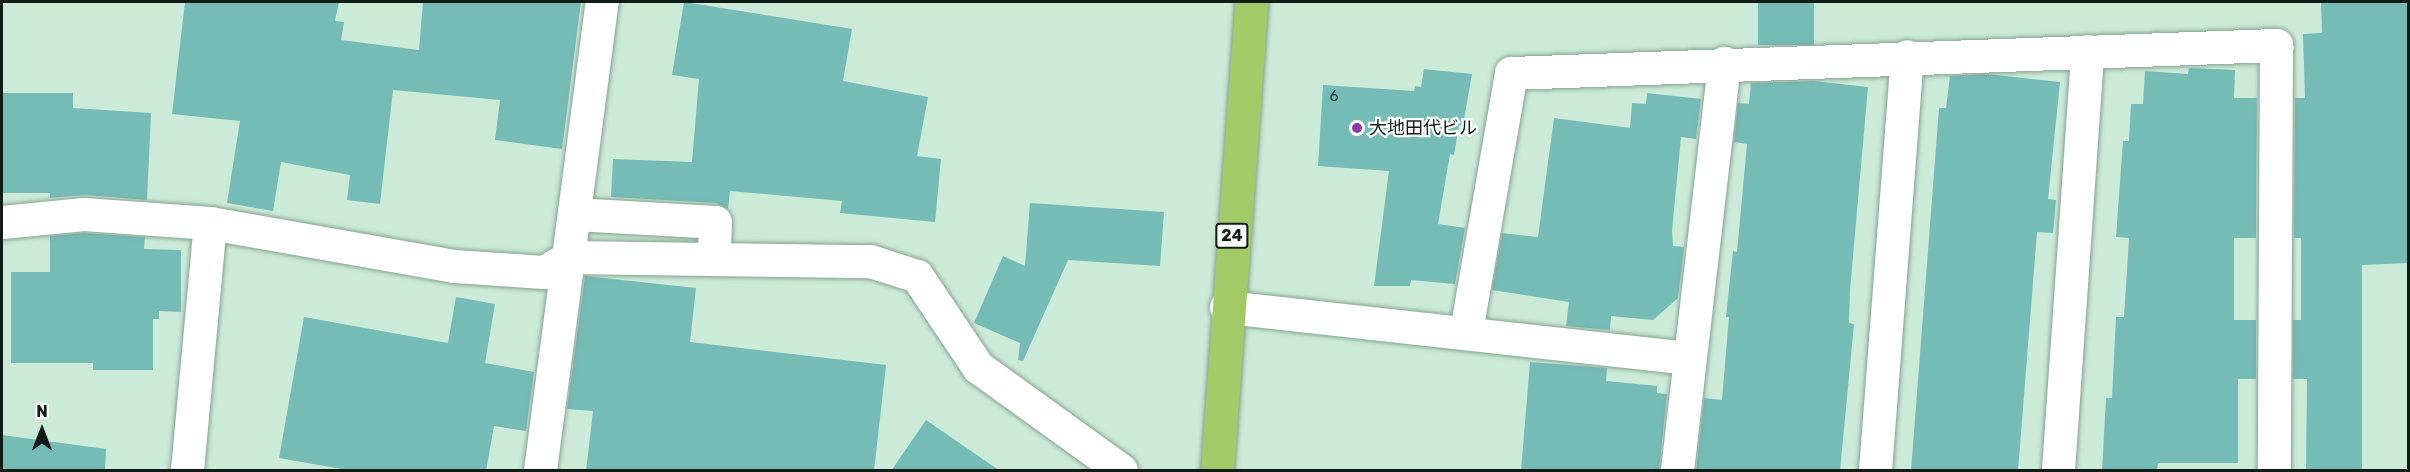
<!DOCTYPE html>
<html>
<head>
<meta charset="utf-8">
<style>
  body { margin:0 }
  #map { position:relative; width:2410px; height:472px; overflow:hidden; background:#ccead8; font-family:Rubik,"Noto Sans JP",sans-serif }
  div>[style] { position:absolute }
  .building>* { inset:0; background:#75bbb6; transform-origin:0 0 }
  .roads { filter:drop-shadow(0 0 2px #86a292) drop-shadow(0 0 2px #86a292) }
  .minor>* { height:33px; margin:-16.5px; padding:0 16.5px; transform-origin:16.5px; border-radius:16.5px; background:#fff }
  .highway>* { height:33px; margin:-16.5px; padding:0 16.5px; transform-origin:16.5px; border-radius:16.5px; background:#a2cb67 }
  .dots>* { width:16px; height:16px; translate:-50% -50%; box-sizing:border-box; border:3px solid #fff; border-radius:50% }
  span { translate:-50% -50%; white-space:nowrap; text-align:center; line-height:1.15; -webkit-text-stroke:4.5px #fff; paint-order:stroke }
  .number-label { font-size:15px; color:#2a443e }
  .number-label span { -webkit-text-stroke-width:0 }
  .shield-label span { padding:2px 4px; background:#fff; border:2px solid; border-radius:4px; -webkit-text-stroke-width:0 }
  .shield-label { font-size:16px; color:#111c16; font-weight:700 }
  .poi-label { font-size:18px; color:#111c16 }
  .left { translate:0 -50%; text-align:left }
  .frame { position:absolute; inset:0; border:3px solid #111c16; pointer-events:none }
  .north { position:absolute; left:12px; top:400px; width:60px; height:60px; -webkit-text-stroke:4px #fff; paint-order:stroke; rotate:0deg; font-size:16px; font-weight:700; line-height:24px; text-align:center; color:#111c16 }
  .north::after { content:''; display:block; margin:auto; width:21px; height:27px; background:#111c16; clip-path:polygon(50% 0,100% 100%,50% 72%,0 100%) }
</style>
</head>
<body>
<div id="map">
  <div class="building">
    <div style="clip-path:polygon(185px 2px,339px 2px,335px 21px,344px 22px,341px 40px,419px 50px,423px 2px,581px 2px,562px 149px,495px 140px,500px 100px,393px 90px,380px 204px,347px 200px,350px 175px,281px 162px,273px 211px,227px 203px,240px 121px,172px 114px)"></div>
    <div style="clip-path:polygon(684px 2px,852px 29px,843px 81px,928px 97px,917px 156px,941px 159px,935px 222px,840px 213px,842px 201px,730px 191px,728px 209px,716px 203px,611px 197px,613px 159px,692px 162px,699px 79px,672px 75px)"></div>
    <div style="left:1758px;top:2px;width:56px;height:43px"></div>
    <div style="clip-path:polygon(2321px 2px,2409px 2px,2409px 263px,2362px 265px,2362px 471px,2306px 471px,2307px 379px,2293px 379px,2293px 320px,2301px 320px,2301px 238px,2294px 238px,2295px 98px,2305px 98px,2303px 34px,2322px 33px)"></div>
    <div style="clip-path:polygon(2189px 68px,2235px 70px,2234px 98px,2257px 98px,2256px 238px,2234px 238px,2234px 320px,2256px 320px,2256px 379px,2238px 379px,2238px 463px,2158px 463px,2157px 471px,2102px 471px,2106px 398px,2112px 398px,2116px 317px,2124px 317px,2129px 238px,2116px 237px,2123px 141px,2129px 141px,2131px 104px,2143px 104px,2145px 71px,2188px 74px)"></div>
    <div style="clip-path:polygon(1424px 69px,1472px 74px,1463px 125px,1459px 125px,1454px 155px,1450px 154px,1438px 224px,1465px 228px,1455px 284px,1411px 280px,1410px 286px,1374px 286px,1389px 171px,1318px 166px,1323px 85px,1414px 91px,1415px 86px,1421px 87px)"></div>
    <div style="clip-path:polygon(1987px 74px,2060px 82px,2048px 199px,2056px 200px,2053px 233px,2037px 232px,2018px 471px,1911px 471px,1939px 108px,1946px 108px,1950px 76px)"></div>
    <div style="clip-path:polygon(1814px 81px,1868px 87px,1850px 290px,1849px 323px,1854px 324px,1840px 471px,1696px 471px,1704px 398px,1722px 400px,1729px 317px,1726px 317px,1733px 251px,1737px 252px,1747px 144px,1734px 142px,1738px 103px,1749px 104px,1751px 83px)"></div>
    <div style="clip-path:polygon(2px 93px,73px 93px,73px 108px,151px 113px,147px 200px,85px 195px,50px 198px,50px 193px,2px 193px)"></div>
    <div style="clip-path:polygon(1647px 93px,1701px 99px,1696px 139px,1681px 137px,1672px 231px,1673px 246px,1684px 247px,1678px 298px,1653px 320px,1611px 316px,1610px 330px,1566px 326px,1569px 302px,1492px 290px,1502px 233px,1538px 237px,1554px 118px,1630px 128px,1632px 103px,1646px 104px)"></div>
    <div style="clip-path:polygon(1030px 203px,1164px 212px,1160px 266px,1068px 260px,1023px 361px,1018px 360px,1020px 343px,974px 323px,1003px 256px,1025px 266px)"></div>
    <div style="clip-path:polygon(84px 233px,145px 237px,144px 249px,181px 250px,181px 312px,159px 311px,159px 319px,153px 319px,153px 370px,93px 370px,93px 363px,11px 363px,11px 272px,50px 272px,50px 236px)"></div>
    <div style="clip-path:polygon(585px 276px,696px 288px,690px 342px,886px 365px,874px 471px,586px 471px,593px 411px,567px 409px)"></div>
    <div style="clip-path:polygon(456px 297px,495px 304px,485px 363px,534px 372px,526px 431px,494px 426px,486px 471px,353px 471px,279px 458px,304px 317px,448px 343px)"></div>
    <div style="clip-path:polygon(1530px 362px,1607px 368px,1606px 381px,1657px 386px,1657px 393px,1667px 394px,1659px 471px,1521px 471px)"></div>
    <div style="clip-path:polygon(926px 420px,1000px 471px,891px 471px)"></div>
    <div style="clip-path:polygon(2px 435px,106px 449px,105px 471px,2px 471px)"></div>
  </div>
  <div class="roads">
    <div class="minor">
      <div style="left:574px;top:214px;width:141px;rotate:3.2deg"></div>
      <div style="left:715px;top:222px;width:37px;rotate:92deg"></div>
      <div style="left:2px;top:222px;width:82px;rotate:-5.6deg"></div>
      <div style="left:84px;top:214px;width:126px;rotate:4.1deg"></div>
      <div style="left:210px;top:223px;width:248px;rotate:10deg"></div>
      <div style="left:454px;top:266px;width:90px;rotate:3.8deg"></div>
      <div style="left:544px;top:272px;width:29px;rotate:-31deg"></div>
      <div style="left:569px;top:257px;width:301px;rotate:0.8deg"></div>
      <div style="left:870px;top:261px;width:49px;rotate:17.7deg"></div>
      <div style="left:917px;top:276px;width:110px;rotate:56.2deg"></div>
      <div style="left:978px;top:367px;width:176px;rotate:35.8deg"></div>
      <div style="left:1226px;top:307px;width:466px;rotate:6.3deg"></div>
      <div style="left:1466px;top:331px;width:262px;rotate:-80.1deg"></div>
      <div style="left:1511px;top:73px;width:766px;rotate:-2.1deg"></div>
      <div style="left:2276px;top:45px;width:425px;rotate:90.3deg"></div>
      <div style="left:187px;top:470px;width:248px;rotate:-84.7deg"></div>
      <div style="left:540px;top:470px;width:472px;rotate:-82.5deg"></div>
      <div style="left:1677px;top:470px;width:410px;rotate:-83.4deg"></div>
      <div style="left:1875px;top:470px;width:415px;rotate:-85.6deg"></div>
      <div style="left:2058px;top:470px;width:420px;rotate:-86deg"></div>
    </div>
    <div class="highway">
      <div style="left:1217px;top:470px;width:469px;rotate:-85.8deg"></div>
    </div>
  </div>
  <div class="dots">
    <div style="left:1357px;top:128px;background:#8c38a7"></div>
  </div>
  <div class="number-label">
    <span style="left:1334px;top:97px">6</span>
  </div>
  <div class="shield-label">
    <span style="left:1232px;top:236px">24</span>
  </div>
  <div class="poi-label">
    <span class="left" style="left:1369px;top:128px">大地田代ビル</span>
  </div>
  <div class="frame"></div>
  <div class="north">N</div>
</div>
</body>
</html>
